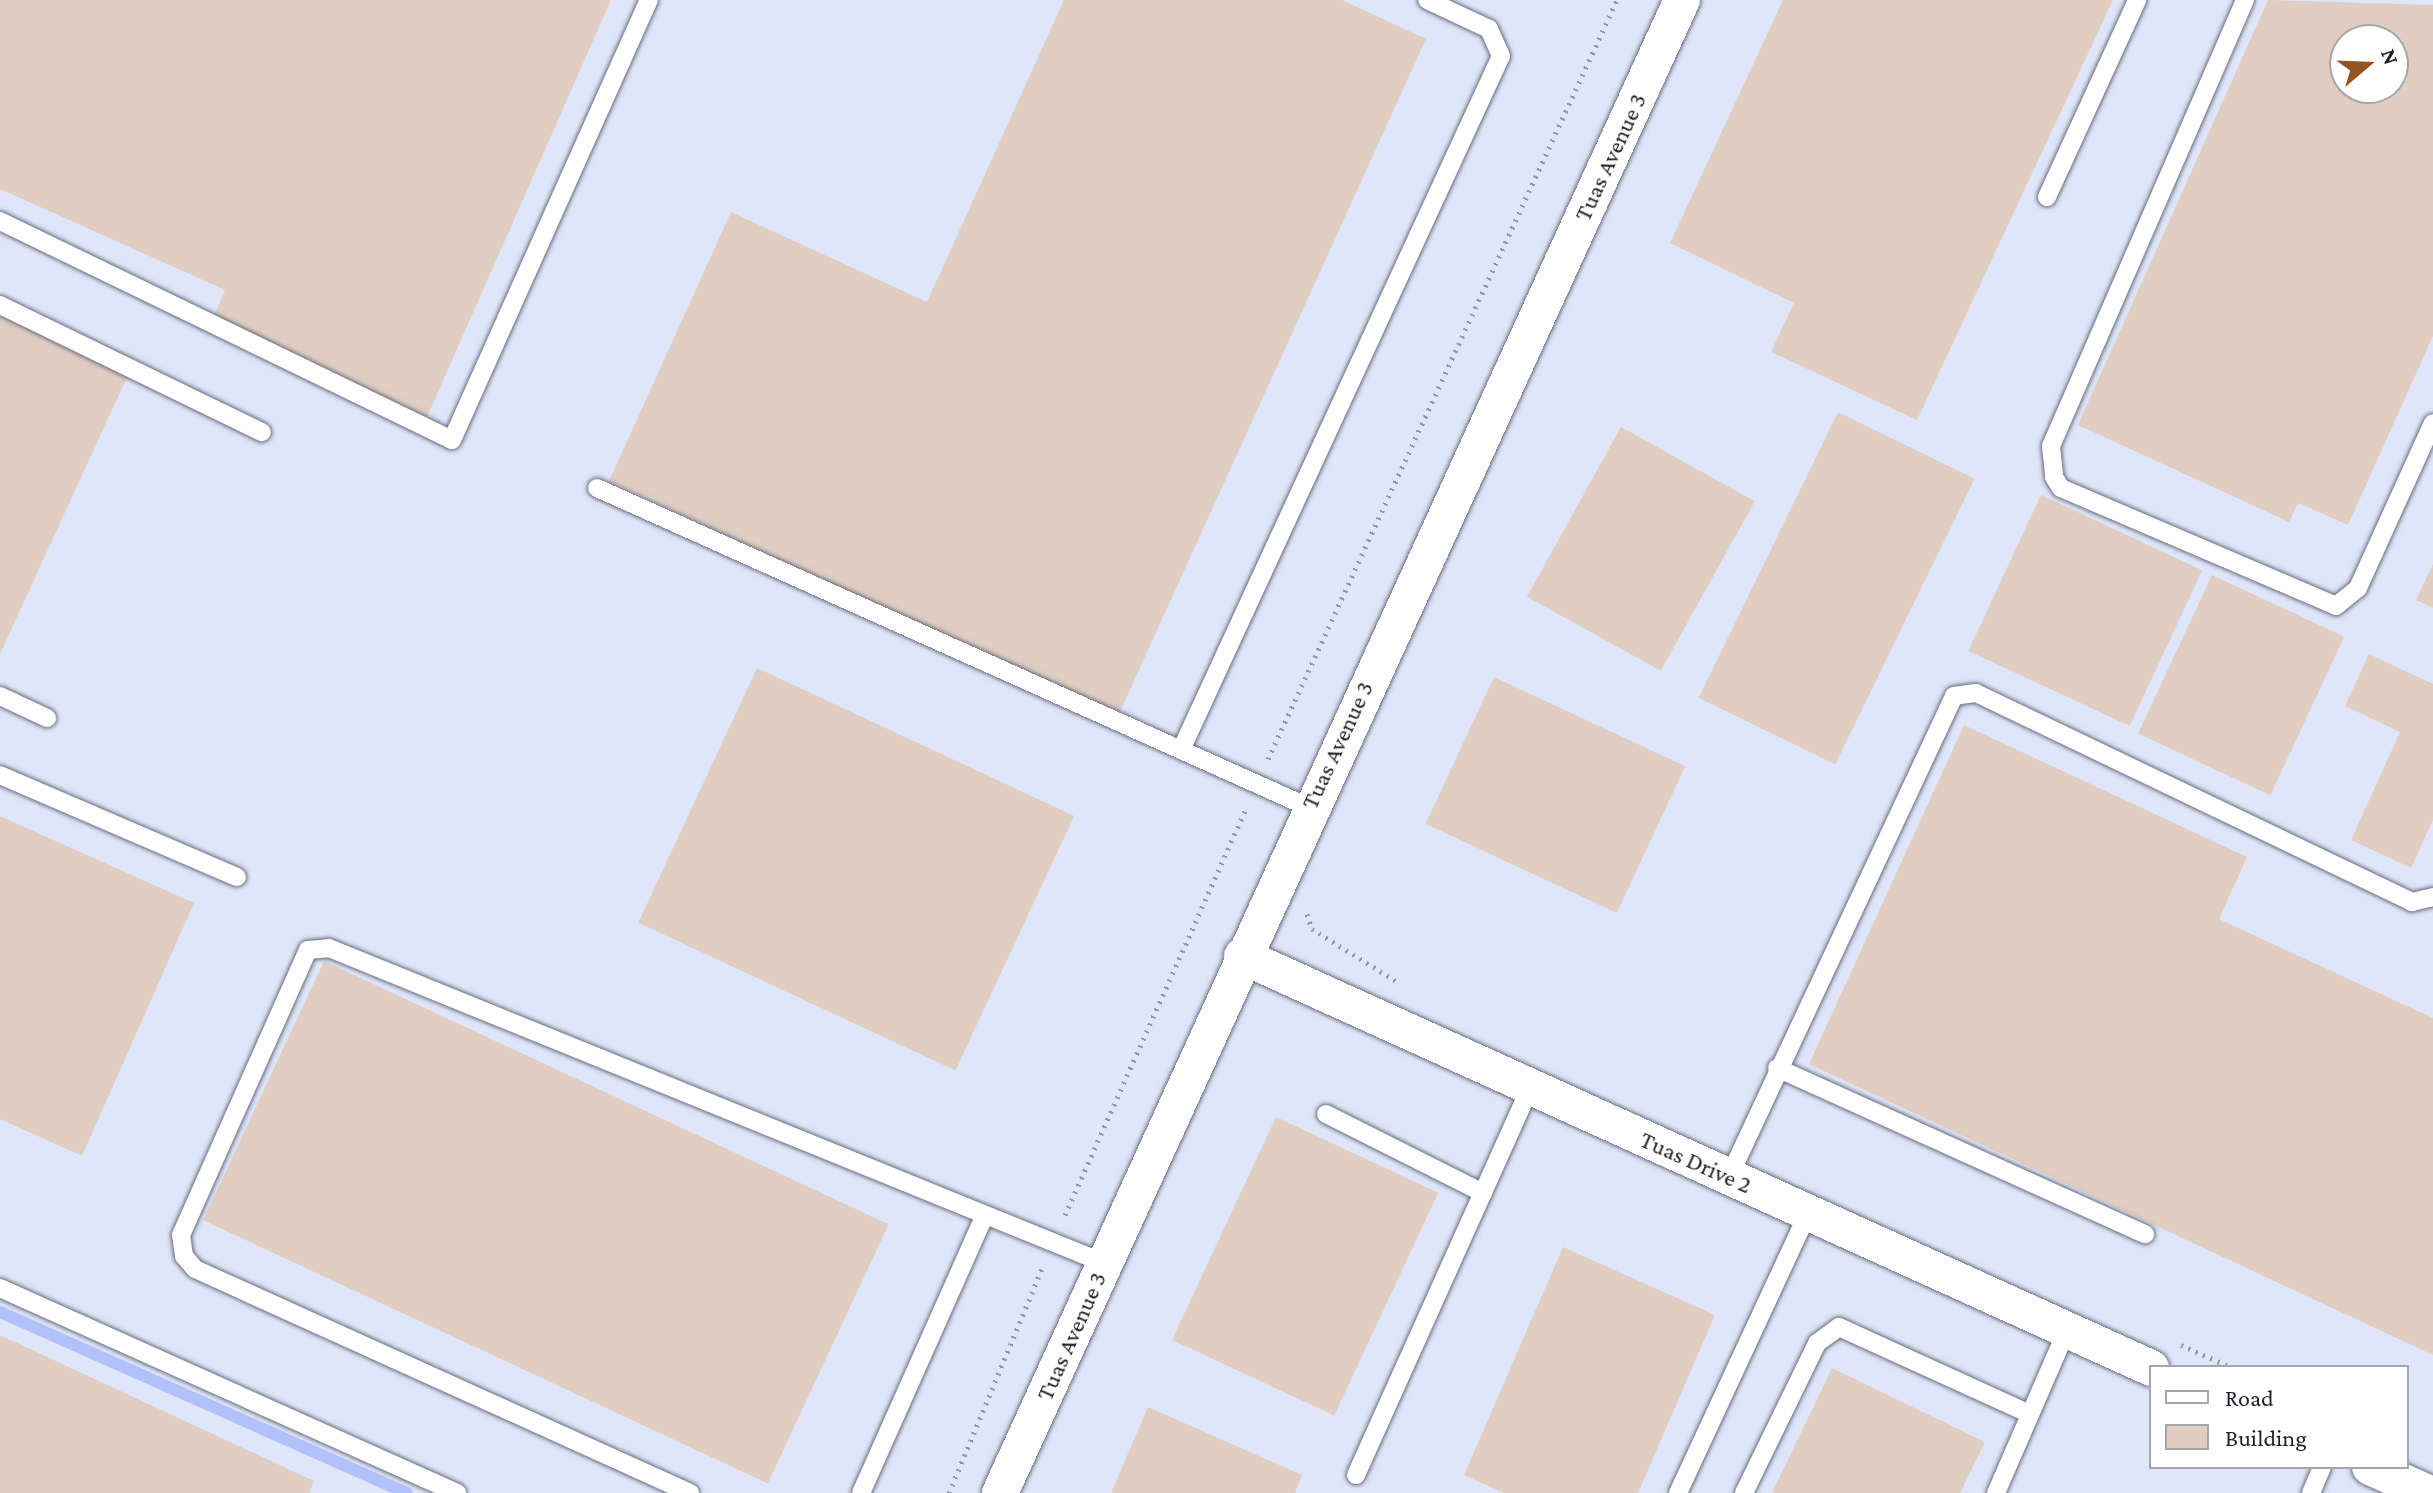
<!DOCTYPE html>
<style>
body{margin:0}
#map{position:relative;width:2433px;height:1493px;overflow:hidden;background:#dfe6f9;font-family:"Crimson Pro",serif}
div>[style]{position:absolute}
.stream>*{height:12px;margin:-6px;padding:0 6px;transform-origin:6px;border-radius:6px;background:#b0c2f9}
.building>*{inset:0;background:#e1cec2;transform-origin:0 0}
.path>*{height:5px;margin-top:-2.5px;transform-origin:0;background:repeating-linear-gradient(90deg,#9197a5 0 2px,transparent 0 8px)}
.roads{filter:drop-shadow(0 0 2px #686d7e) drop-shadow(0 0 2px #686d7e)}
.service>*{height:18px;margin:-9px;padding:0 9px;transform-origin:9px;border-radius:9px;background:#fff}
.minor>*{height:36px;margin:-18px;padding:0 18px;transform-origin:18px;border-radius:18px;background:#fff}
span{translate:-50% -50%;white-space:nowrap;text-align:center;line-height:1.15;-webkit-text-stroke:6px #fff;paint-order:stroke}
.street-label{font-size:24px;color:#1d2027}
.legend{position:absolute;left:2149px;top:1365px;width:260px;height:104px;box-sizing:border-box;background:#fff;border:2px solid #a5a6a9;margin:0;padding:10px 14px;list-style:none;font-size:24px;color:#1d2027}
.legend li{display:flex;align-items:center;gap:16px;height:40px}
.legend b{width:40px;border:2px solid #a5a6a9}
.north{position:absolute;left:2329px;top:24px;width:80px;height:80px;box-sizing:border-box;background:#fff;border:2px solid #a5a6a9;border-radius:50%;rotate:71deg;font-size:22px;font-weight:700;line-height:32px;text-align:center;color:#1d2027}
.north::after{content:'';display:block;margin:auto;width:28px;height:36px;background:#965422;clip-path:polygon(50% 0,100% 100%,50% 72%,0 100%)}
</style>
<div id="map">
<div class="stream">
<i style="left:0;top:1312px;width:445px;rotate:24deg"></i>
</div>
<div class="building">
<i style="clip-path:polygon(0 0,611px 0,427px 417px,212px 320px,225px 290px,0 189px)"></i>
<i style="clip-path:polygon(1064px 0,1342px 0,1426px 39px,1118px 716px,609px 481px,731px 212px,927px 302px)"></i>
<i style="clip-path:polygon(1783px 0,2113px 0,1917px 420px,1771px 352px,1794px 303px,1670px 243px)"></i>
<i style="clip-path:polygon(evenodd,2268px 0,2433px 5px,2433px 336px,2348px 525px,2298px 503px,2289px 522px,2078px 425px,2268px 0,2345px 40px,2393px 40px,2393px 88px,2345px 88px,2345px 40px)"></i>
<i style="clip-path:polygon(0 316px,128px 375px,0 654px)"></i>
<i style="left:1838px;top:412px;width:152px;height:318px;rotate:26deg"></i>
<i style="left:1621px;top:427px;width:153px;height:194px;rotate:29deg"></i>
<i style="left:2041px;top:495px;width:178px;height:172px;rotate:25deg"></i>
<i style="clip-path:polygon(2433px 564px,2433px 608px,2416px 600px)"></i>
<i style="left:2212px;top:575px;width:146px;height:175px;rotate:25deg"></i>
<i style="clip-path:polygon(2369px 654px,2433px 684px,2433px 820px,2411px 868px,2351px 840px,2400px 732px,2345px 706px)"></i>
<i style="left:757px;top:668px;width:350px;height:281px;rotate:25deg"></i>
<i style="left:1494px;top:677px;width:211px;height:162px;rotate:25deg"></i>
<i style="clip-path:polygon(1964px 725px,2247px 857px,2219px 919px,2433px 1018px,2433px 1355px,1809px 1064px)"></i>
<i style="clip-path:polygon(0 816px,194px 903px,82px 1156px,0 1119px)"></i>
<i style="left:324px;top:961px;width:623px;height:286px;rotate:25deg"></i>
<i style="left:1276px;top:1117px;width:179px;height:246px;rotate:25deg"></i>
<i style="clip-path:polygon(1563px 1247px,1715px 1315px,1638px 1493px,1504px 1493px,1464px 1475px)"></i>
<i style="clip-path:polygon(0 1335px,314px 1481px,309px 1493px,0 1493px)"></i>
<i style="clip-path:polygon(1832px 1368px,1985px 1442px,1960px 1493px,1772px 1493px)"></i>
<i style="clip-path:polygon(1148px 1407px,1302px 1475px,1295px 1493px,1111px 1493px)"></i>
</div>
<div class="path">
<i style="left:1268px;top:759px;width:835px;rotate:-65.31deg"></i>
<i style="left:1307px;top:914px;width:16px;rotate:72deg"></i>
<i style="left:1312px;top:929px;width:99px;rotate:31.8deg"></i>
<i style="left:1065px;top:1215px;width:445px;rotate:-66deg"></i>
<i style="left:2181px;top:1345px;width:55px;rotate:23.7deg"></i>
<i style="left:949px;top:1493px;width:243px;rotate:-67.5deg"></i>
</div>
<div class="roads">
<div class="service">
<i style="left:2245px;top:0;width:486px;rotate:113.5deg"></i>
<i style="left:2051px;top:446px;width:31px;rotate:84deg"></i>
<i style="left:2054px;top:477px;width:13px;rotate:58deg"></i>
<i style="left:2061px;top:488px;width:299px;rotate:23.2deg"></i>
<i style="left:2336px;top:606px;width:28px;rotate:-39deg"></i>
<i style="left:2358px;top:588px;width:181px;rotate:-65.6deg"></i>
<i style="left:2047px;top:197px;width:217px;rotate:-65.4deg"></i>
<i style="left:0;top:221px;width:502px;rotate:25.85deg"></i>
<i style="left:452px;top:440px;width:482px;rotate:-65.9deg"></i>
<i style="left:0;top:305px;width:291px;rotate:25.9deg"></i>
<i style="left:597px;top:488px;width:779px;rotate:24.16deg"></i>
<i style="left:0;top:696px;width:52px;rotate:25.1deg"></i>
<i style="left:1181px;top:750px;width:764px;rotate:-65.25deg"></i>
<i style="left:1501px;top:56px;width:30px;rotate:-114deg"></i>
<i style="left:1489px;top:29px;width:68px;rotate:-154.9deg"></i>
<i style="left:0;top:775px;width:258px;rotate:23.3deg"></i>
<i style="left:1777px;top:1068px;width:404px;rotate:24.3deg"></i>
<i style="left:1326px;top:1114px;width:176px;rotate:26.7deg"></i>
<i style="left:1729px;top:1177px;width:531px;rotate:-64.93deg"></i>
<i style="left:1954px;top:696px;width:22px;rotate:-8deg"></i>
<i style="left:1976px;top:693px;width:484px;rotate:25.6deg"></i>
<i style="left:2412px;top:902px;width:22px;rotate:-13deg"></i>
<i style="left:0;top:1288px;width:501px;rotate:24.16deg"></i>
<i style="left:1356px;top:1475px;width:425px;rotate:-65.8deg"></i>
<i style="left:690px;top:1493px;width:543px;rotate:-155.65deg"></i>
<i style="left:195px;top:1269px;width:17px;rotate:-130deg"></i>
<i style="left:184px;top:1256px;width:21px;rotate:-98deg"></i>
<i style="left:181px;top:1235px;width:312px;rotate:-66deg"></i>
<i style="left:308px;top:950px;width:21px;rotate:-5deg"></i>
<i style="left:329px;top:948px;width:837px;rotate:22.12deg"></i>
<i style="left:861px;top:1493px;width:304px;rotate:-66deg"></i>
<i style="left:1678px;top:1493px;width:309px;rotate:-65.1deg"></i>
<i style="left:1744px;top:1493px;width:167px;rotate:-64deg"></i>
<i style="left:1817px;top:1343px;width:27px;rotate:-36deg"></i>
<i style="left:1839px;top:1327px;width:210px;rotate:24.5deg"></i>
<i style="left:1996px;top:1493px;width:178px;rotate:-66.5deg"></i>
<i style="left:2311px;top:1493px;width:28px;rotate:-67deg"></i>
</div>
<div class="minor">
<i style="left:1242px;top:956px;width:998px;rotate:24.38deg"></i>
<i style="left:2370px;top:1467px;width:64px;rotate:24.1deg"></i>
<i style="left:1000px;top:1493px;width:1641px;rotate:-65.45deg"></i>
</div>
</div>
<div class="street-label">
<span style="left:1610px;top:157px;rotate:-65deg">Tuas Avenue 3</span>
<span style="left:1337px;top:745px;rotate:-65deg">Tuas Avenue 3</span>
<span style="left:1696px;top:1162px;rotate:24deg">Tuas Drive 2</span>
<span style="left:1071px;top:1336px;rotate:-66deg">Tuas Avenue 3</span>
</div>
<ul class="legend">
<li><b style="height:10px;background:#fff"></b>Road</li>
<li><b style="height:22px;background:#e1cec2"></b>Building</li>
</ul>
<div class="north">N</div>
</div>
